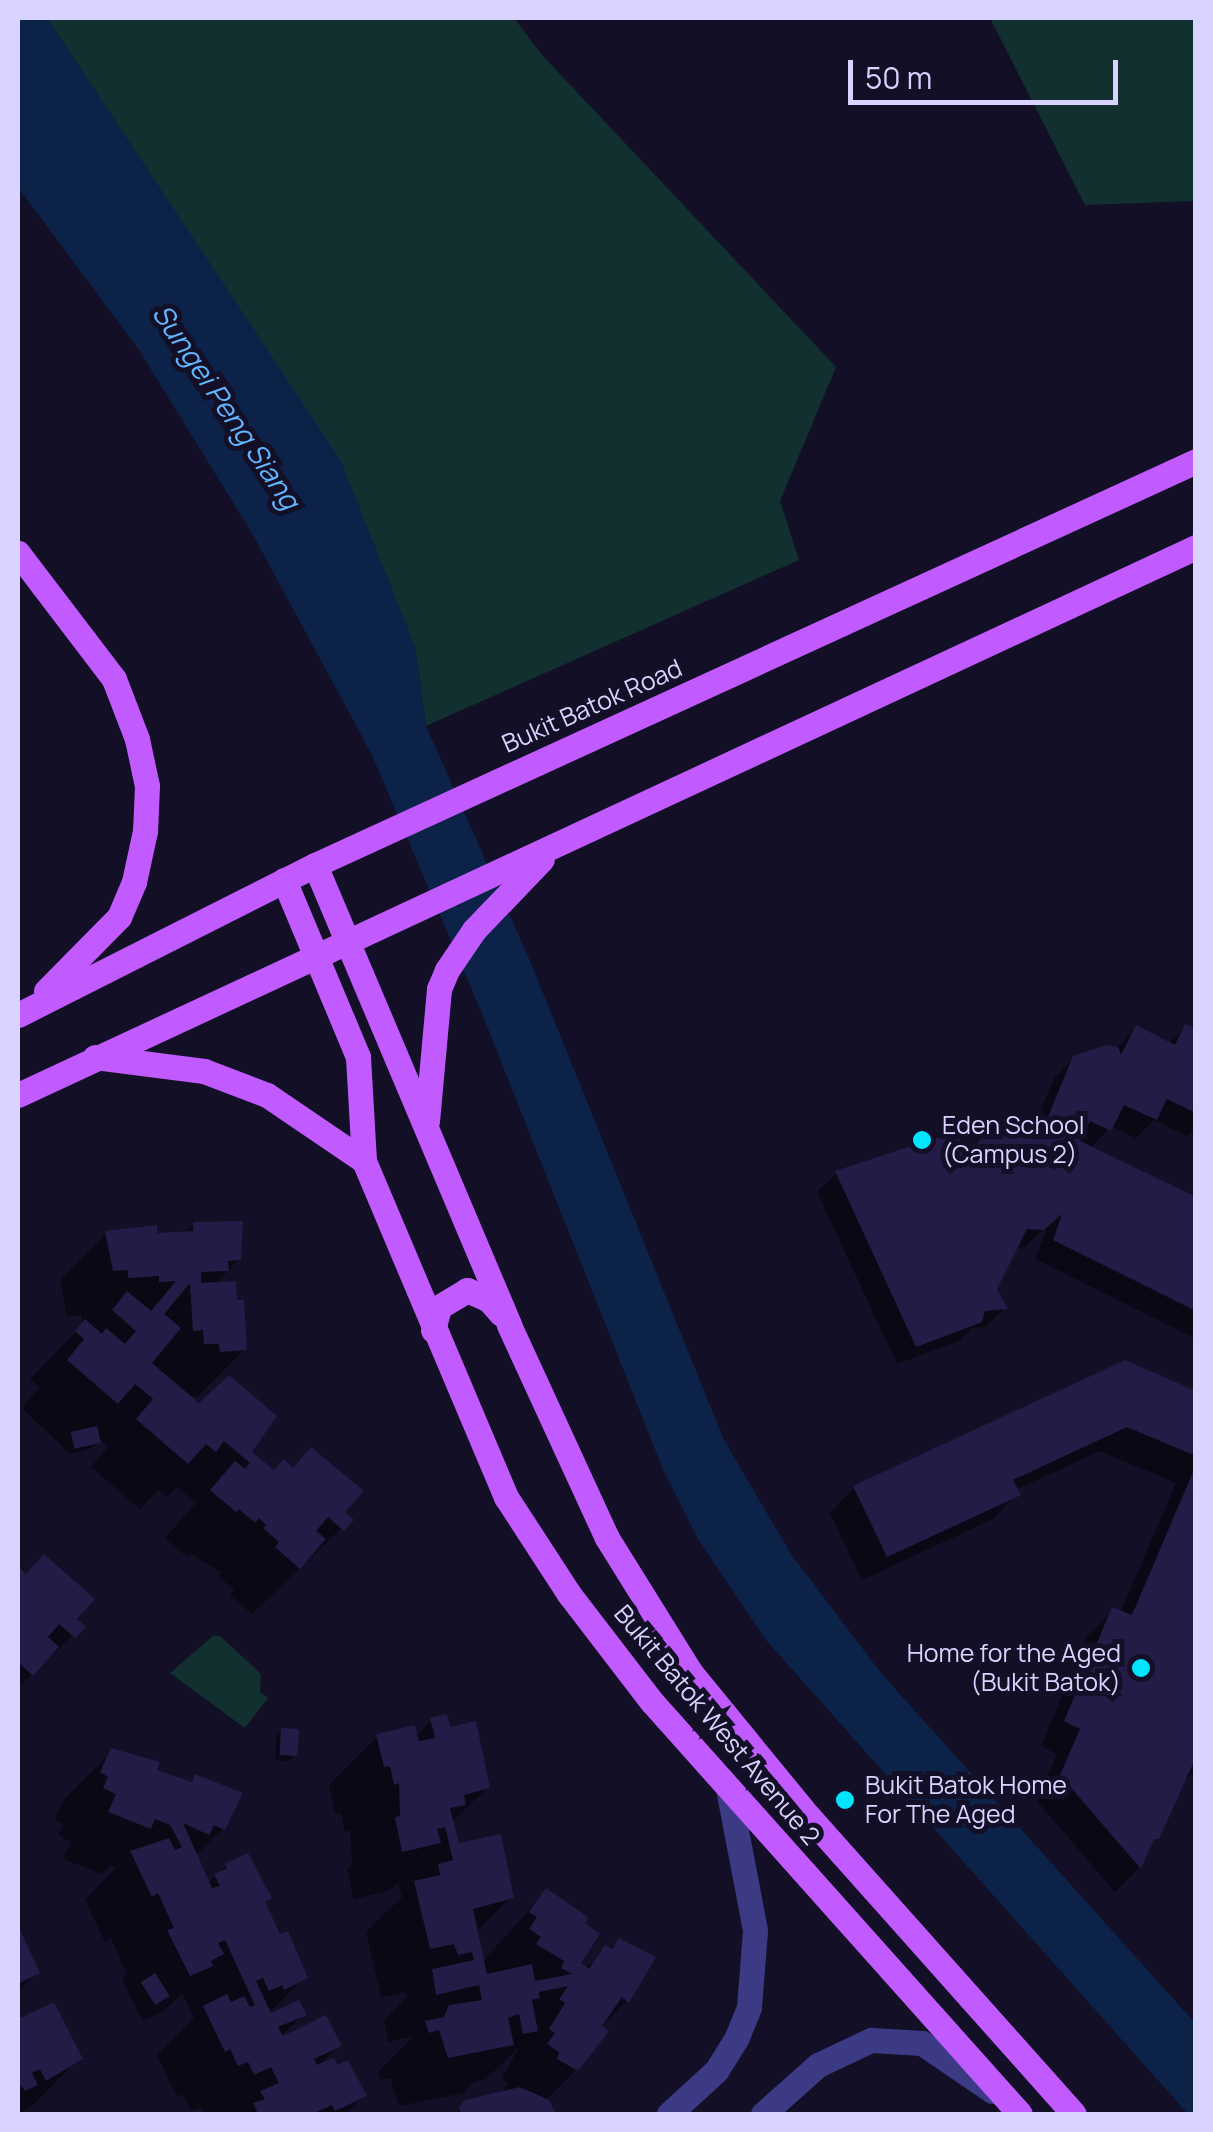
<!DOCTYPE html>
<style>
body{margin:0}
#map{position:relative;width:1213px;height:2132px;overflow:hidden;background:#130f26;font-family:Manrope,sans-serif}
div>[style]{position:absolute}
.green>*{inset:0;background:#12302f}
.water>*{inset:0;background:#0c2248}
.shadow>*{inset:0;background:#0007}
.building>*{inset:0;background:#241b47;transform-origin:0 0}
.minor>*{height:25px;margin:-12.5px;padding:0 12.5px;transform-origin:12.5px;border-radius:12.5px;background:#3d3a85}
.major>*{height:25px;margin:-12.5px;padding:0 12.5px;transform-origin:12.5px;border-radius:12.5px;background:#c25bff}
.dots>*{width:28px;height:28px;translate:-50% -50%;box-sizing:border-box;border:5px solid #130f26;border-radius:50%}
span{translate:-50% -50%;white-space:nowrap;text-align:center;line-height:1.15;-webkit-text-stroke:10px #130f26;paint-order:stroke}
.street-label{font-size:25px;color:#d9d4ff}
.poi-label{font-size:25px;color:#d9d4ff}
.left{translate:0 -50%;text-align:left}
.right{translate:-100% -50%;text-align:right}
.water-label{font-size:28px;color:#62b6ff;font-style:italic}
.frame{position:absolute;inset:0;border:20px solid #d9d4ff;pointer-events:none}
.scale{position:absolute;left:848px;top:60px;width:270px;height:45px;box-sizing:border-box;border:5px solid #d9d4ff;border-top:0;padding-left:12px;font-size:30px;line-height:35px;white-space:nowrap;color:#d9d4ff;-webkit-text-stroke:8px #130f26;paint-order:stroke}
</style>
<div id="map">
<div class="green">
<i style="clip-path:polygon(47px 18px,514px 18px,542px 55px,836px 367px,780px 501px,799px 560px,426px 726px,415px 646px)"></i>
<i style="clip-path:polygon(990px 18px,1195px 18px,1195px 201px,1085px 205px)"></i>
<i style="clip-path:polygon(213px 1636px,220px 1636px,261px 1674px,260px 1692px,268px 1698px,245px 1728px,170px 1673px)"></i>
</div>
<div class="water">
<i style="clip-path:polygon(18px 18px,47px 18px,340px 459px,415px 646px,426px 726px,528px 956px,724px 1440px,791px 1554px,881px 1673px,1195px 2023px,1195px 2114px,1188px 2114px,766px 1640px,698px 1539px,664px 1472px,483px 1016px,372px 755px,253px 535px,139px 350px,18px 187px)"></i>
</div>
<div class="shadow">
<i style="clip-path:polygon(1186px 1027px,1196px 1031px,1196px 1128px,1187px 1136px,1154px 1120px,1136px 1138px,1111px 1126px,1090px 1149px,1196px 1200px,1196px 1339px,1035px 1259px,1047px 1227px,1023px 1248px,1015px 1247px,994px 1289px,1005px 1308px,986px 1327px,972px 1328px,960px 1340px,897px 1364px,817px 1192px,836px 1174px,955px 1134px,963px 1162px,981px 1143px,1036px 1122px,1054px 1078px,1074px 1058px,1116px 1049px,1136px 1028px,1168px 1044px)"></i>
<i style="clip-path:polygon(194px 1224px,239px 1259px,214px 1285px,244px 1350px,198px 1396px,188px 1397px,274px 1473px,350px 1520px,252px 1614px,230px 1595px,234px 1590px,218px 1576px,221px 1573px,191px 1554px,187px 1557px,165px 1538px,196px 1503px,177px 1487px,167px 1497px,159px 1490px,140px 1509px,91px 1467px,108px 1447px,100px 1440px,92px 1448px,70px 1454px,22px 1408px,39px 1387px,30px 1379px,82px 1326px,82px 1315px,67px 1316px,60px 1280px,107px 1233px,185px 1234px)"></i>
<i style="clip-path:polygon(1196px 1394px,1196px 1769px,1181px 1784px,1139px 1868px,1115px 1892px,1037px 1801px,1057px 1754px,1041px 1746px,1088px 1635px,1113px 1610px,1120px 1613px,1176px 1483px,1100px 1451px,1015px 1490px,1017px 1494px,993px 1519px,862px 1580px,830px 1513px,854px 1488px)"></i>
<i style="clip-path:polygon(18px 1570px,82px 1627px,18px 1688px)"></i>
<i style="clip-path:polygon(432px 1720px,449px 1730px,488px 1787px,451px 1823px,457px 1846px,511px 1897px,476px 1932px,482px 1962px,546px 1892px,577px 1963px,585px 1969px,620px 1941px,627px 2001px,600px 2028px,576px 2070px,545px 2101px,551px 2114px,455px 2114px,466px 2102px,499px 2096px,508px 2083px,502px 2078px,520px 2046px,486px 2079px,474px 2082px,463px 2093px,399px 2106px,390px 2078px,380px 2080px,378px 2072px,414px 2036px,388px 2042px,384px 2020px,407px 1997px,405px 1992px,381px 1997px,366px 1932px,402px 1897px,398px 1883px,389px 1891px,354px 1899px,347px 1869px,352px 1864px,350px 1830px,345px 1832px,341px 1813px,335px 1814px,329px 1785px,378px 1736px,415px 1737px)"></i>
<i style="clip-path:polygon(282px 1731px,294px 1756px,288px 1761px,275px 1760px,276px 1736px)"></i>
<i style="clip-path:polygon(112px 1751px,189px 1784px,196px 1777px,223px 1828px,195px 1856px,207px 1884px,226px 1866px,263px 1903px,305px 1977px,262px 2020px,303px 2014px,277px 2040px,339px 2046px,318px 2066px,364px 2095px,345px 2114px,204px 2114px,201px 2107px,191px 2111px,183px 2094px,177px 2097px,157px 2055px,194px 2018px,182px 1993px,163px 2012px,143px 2021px,122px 1979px,127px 1974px,111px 1938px,105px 1942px,85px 1900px,116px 1868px,110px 1866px,102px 1874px,63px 1859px,71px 1842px,58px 1835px,63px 1824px,55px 1820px,65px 1798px)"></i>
<i style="clip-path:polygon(18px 1931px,37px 1972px,18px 1992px)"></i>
<i style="clip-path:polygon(53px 2005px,80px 2058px,33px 2105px,18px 2114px,18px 2022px)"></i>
</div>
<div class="building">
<i style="clip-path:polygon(1185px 1024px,1196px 1028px,1196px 1113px,1167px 1099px,1157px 1120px,1124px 1105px,1111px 1131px,1090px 1121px,1080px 1141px,1196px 1197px,1196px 1311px,1053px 1240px,1062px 1214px,1044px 1230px,1027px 1229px,997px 1289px,1008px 1309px,985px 1311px,982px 1322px,916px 1347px,835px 1171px,957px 1131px,966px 1163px,979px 1141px,1000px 1126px,1048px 1117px,1073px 1056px,1106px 1045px,1118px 1047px,1121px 1055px,1136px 1025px,1175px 1045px)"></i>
<i style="clip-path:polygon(243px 1221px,241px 1260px,228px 1261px,229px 1271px,201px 1272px,201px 1283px,236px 1281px,237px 1300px,244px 1300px,247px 1350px,220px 1352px,219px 1344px,204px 1344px,203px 1330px,193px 1331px,190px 1283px,164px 1314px,181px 1328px,152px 1363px,199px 1403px,229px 1375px,277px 1416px,252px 1452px,274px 1470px,284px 1459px,293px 1468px,311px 1447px,364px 1491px,345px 1512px,354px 1520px,344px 1531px,328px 1517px,316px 1531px,326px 1539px,300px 1569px,275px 1547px,279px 1542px,263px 1528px,266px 1525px,259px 1518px,255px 1523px,239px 1509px,236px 1512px,210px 1490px,235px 1461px,245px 1469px,250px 1463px,224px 1441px,216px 1452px,206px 1444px,188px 1464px,136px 1419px,153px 1399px,135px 1384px,118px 1404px,67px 1360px,84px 1339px,75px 1331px,85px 1319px,102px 1334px,106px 1328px,125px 1344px,136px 1331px,112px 1310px,127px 1291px,151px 1311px,176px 1281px,159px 1282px,159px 1276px,128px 1278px,128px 1270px,113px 1271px,105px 1231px,157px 1225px,157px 1233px,193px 1231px,193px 1222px)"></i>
<i style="clip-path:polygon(1125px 1360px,1196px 1391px,1196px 1456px,1127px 1427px,1013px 1480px,1021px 1495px,887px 1557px,853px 1486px)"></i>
<i style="left:97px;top:1426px;width:17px;height:27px;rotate:77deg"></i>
<i style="clip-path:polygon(1196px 1465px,1196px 1757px,1159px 1839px,1154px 1839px,1141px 1869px,1060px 1775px,1080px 1729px,1064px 1721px,1112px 1607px,1132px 1615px)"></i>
<i style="clip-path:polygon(44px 1554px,95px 1599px,77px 1619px,86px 1627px,75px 1638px,59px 1624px,48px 1637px,59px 1647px,33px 1676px,18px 1662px,18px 1566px,26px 1574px)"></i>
<i style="clip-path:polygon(447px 1714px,451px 1727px,476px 1721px,490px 1788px,464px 1795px,466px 1805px,450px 1808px,459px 1843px,501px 1834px,514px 1898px,473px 1909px,487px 1974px,532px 1964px,535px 1981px,572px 1974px,561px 1968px,564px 1961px,536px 1944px,541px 1937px,529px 1929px,537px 1917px,529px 1912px,546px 1888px,588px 1917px,585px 1923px,600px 1934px,581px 1963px,589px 1969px,605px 1945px,612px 1949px,619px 1938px,656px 1957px,629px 2003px,622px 1997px,602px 2026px,609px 2031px,578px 2071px,557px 2059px,559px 2052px,547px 2044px,555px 2033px,549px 2029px,565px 2003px,559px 1999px,568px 1986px,539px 1992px,540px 1998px,532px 2000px,538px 2031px,523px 2034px,519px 2014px,508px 2018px,514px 2045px,448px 2058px,439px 2030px,429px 2033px,425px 2021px,444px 2017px,449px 2005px,482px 2000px,479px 1985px,436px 1995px,432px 1969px,474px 1960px,472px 1952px,458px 1955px,454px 1944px,430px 1949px,414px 1881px,440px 1875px,438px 1864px,453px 1860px,445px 1827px,437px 1829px,441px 1843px,402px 1852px,395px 1817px,400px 1816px,399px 1783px,394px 1785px,390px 1766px,384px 1767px,376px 1734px,415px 1725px,419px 1741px,435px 1738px,430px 1718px)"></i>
<i style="left:281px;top:1728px;width:18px;height:27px;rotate:3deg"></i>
<i style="clip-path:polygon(111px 1748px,160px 1762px,157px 1770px,192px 1782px,195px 1774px,243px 1793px,225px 1830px,214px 1825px,209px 1835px,183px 1823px,212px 1888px,220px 1886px,214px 1874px,227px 1868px,224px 1864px,248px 1853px,272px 1898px,265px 1902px,280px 1934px,288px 1931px,308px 1978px,284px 1990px,282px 1985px,269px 1991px,263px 1978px,256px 1981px,271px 2013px,299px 2000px,307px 2015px,278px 2027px,283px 2036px,326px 2015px,342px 2046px,314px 2059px,317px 2065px,333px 2058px,338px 2065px,348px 2060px,367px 2096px,335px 2111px,332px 2105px,312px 2114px,258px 2114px,253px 2103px,265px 2099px,260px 2091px,279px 2083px,271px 2067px,254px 2075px,248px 2062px,238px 2066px,230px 2049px,225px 2052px,203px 2006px,227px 1994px,231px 2002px,244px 1996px,250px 2007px,255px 2005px,225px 1940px,218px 1943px,224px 1954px,211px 1961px,213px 1966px,190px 1976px,167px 1930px,174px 1928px,158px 1893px,152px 1897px,130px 1851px,169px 1838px,175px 1850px,182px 1847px,170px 1825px,155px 1819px,151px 1829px,108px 1812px,116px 1794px,103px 1788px,108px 1777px,100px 1772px)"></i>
<i style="clip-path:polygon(18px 1925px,40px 1973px,18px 1984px)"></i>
<i style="left:155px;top:1973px;width:27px;height:17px;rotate:57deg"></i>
<i style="clip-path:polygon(54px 2002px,83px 2059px,46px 2081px,40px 2069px,32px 2073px,38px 2085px,25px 2091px,18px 2082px,18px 2019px)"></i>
<i style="clip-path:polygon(520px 2087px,549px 2100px,556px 2114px,461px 2114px,459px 2107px,465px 2100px)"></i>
</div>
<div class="minor">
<i style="left:669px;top:2114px;width:64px;rotate:-42.5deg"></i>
<i style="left:716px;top:2071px;width:40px;rotate:-58deg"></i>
<i style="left:737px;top:2037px;width:32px;rotate:-68deg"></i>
<i style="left:749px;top:2007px;width:77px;rotate:-85.5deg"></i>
<i style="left:755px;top:1930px;width:145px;rotate:-100.8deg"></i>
<i style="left:763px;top:2114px;width:74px;rotate:-41.7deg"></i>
<i style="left:818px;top:2065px;width:59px;rotate:-25.3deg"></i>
<i style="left:871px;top:2040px;width:51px;rotate:3.4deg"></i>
<i style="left:922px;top:2043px;width:85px;rotate:34.4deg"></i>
</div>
<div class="major">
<i style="left:18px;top:553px;width:158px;rotate:52.7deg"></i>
<i style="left:114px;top:679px;width:64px;rotate:69deg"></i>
<i style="left:137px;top:739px;width:48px;rotate:78deg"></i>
<i style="left:147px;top:786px;width:45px;rotate:92.5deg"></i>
<i style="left:145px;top:831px;width:52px;rotate:102.2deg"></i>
<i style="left:134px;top:882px;width:38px;rotate:113deg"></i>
<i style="left:119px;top:917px;width:104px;rotate:134.6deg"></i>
<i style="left:315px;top:865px;width:499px;rotate:67.1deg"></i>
<i style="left:509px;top:1325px;width:234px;rotate:65.3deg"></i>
<i style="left:607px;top:1538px;width:159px;rotate:58.1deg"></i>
<i style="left:691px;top:1673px;width:177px;rotate:50.7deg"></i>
<i style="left:803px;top:1810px;width:407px;rotate:48.3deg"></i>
<i style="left:284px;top:880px;width:192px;rotate:67.3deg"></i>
<i style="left:358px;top:1057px;width:104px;rotate:86.7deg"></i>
<i style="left:364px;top:1161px;width:365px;rotate:67.1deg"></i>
<i style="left:506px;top:1497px;width:116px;rotate:57deg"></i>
<i style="left:569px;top:1594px;width:136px;rotate:52.5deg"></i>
<i style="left:652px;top:1702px;width:552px;rotate:48.23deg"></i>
<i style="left:18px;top:1015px;width:333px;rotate:-26.8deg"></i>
<i style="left:315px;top:865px;width:969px;rotate:-24.63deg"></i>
<i style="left:95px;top:1057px;width:110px;rotate:7.3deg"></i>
<i style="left:204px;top:1071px;width:67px;rotate:20.9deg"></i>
<i style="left:267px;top:1095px;width:117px;rotate:34.2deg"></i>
<i style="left:18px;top:1095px;width:1299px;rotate:-24.95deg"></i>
<i style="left:427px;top:1121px;width:133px;rotate:-84.8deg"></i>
<i style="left:439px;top:989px;width:21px;rotate:-67deg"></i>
<i style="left:447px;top:970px;width:48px;rotate:-56deg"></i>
<i style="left:474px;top:930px;width:98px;rotate:-46.2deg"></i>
<i style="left:433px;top:1330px;width:24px;rotate:-75deg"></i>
<i style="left:439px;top:1307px;width:33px;rotate:-31deg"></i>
<i style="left:467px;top:1290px;width:24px;rotate:24deg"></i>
<i style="left:489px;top:1300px;width:18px;rotate:49deg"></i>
</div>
<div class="dots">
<i style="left:922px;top:1140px;background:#00e5ff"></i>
<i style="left:1141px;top:1668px;background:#00e5ff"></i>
<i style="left:845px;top:1800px;background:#00e5ff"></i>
</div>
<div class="street-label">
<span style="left:592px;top:706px;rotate:-24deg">Bukit Batok Road</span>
<span style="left:717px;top:1725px;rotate:50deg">Bukit Batok West Avenue 2</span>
</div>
<div class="poi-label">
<span class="left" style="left:942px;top:1140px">Eden School<br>(Campus 2)</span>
<span class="right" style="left:1121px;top:1668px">Home for the Aged<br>(Bukit Batok)</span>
<span class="left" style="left:865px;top:1800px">Bukit Batok Home<br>For The Aged</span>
</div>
<div class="water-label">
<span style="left:227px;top:406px;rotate:56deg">Sungei Peng Siang</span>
</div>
<div class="frame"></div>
<div class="scale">50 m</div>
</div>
